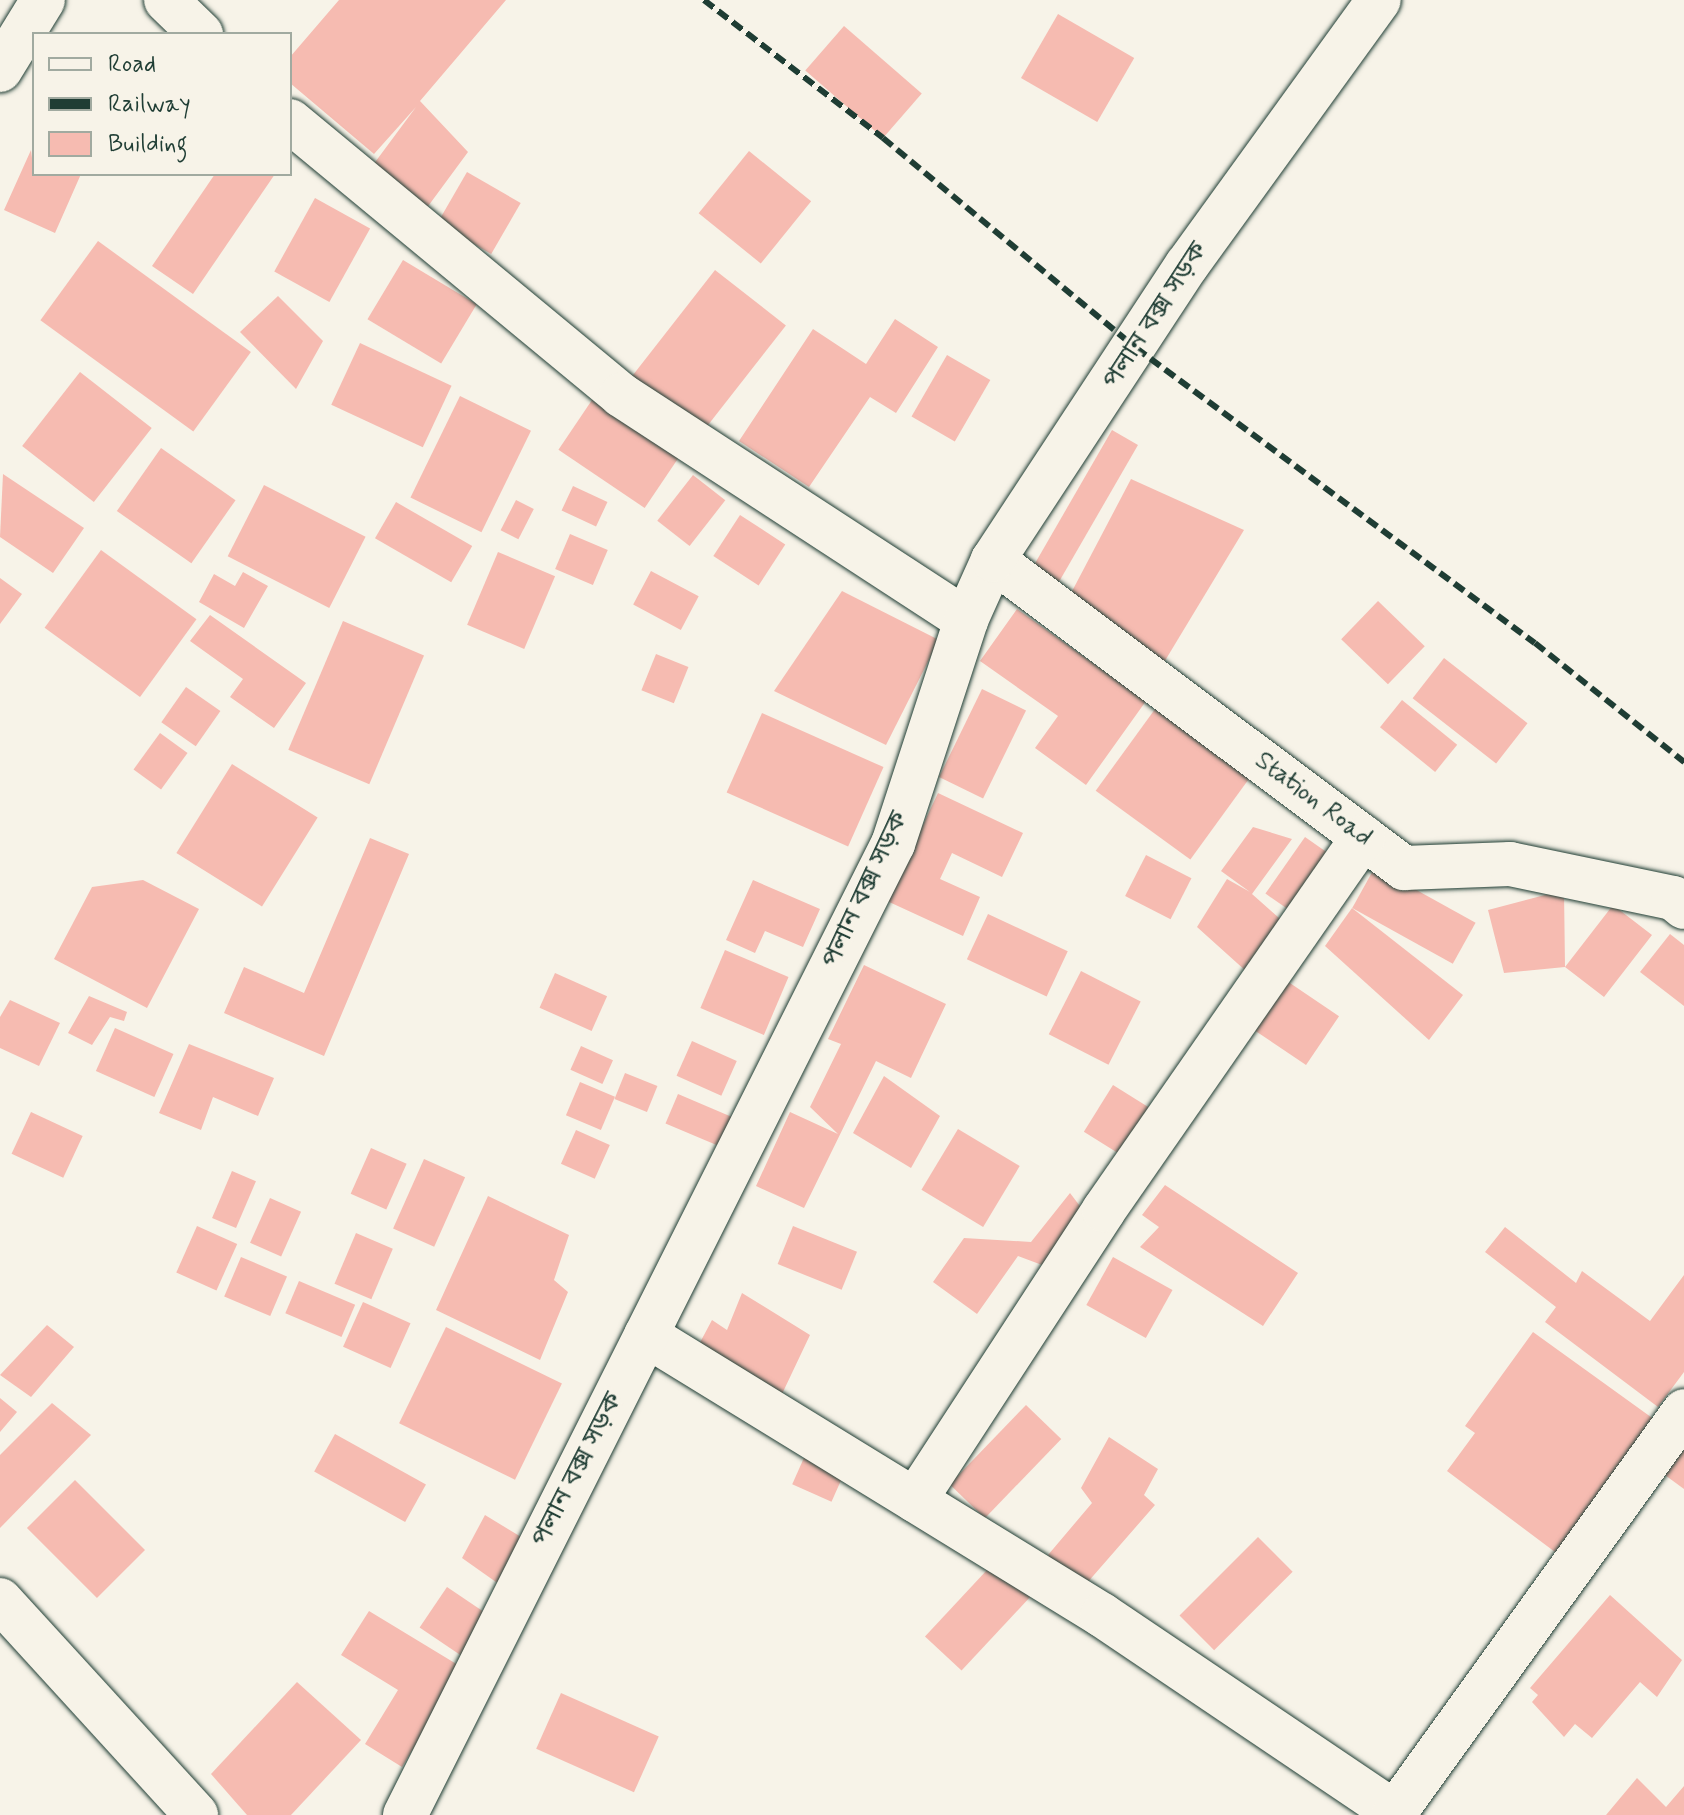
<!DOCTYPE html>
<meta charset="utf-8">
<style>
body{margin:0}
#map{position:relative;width:1684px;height:1815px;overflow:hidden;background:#f7f3e8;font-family:Mynerve,"Noto Sans Bengali",sans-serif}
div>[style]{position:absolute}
.building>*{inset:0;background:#f6bbb1;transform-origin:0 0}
.roads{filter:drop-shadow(0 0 2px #1f3d34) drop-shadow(0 0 2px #1f3d34)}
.minor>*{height:44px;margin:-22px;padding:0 22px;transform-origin:22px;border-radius:22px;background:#f7f3e8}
.secondary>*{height:44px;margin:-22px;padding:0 22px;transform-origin:22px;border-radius:22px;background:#f7f3e8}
.rail>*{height:6px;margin-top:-3px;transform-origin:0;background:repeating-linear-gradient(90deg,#1f3d34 0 12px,transparent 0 18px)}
span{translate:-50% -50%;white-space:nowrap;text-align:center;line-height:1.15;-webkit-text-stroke:7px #f7f3e8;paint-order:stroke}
.street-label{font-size:26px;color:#1f3d34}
.legend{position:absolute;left:32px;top:32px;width:260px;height:144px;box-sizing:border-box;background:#f7f3e8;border:2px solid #a1aaa0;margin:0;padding:10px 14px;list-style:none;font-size:24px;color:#1f3d34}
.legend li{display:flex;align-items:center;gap:16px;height:40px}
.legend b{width:40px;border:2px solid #a1aaa0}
</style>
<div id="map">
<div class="building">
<i style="clip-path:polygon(339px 0,506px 0,420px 101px,468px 152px,426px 209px,370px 169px,416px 107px,374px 154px,290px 83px,290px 57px)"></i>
<i style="left:1058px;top:14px;width:88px;height:74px;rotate:30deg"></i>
<i style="left:844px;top:26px;width:103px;height:59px;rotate:41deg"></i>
<i style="clip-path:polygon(31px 150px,34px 174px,81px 174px,55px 233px,4px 210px)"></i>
<i style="left:749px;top:151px;width:80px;height:80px;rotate:39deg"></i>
<i style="left:467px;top:172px;width:62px;height:59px;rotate:30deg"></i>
<i style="clip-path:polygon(215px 174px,275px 174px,193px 294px,152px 266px)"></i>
<i style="left:315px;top:198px;width:63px;height:84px;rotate:29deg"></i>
<i style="left:98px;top:241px;width:189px;height:98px;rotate:36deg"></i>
<i style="left:403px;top:260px;width:86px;height:69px;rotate:31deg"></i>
<i style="left:715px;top:270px;width:90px;height:137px;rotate:38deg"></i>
<i style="clip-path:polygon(278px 296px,323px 341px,296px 389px,240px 332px)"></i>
<i style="clip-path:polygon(895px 319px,938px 347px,896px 413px,870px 397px,809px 487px,739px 441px,813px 329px,866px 364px)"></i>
<i style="left:360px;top:343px;width:101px;height:68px;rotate:25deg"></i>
<i style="left:947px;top:355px;width:50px;height:71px;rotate:30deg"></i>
<i style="left:80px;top:372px;width:91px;height:94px;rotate:38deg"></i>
<i style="left:460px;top:396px;width:79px;height:113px;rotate:26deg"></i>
<i style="left:592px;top:400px;width:104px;height:60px;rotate:34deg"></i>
<i style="left:1112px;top:430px;width:30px;height:166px;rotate:30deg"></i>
<i style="left:161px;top:448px;width:91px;height:77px;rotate:35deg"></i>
<i style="clip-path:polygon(3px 474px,84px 528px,53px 573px,0 537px)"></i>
<i style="left:693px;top:475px;width:41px;height:58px;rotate:38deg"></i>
<i style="clip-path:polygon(1131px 479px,1244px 530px,1160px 669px,1069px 597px)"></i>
<i style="left:264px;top:485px;width:114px;height:80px;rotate:27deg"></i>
<i style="left:573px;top:486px;width:38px;height:27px;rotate:25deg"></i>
<i style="left:516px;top:500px;width:20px;height:34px;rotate:27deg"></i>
<i style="left:396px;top:502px;width:88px;height:42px;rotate:30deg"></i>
<i style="left:740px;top:515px;width:54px;height:49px;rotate:33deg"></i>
<i style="left:570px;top:534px;width:41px;height:38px;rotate:23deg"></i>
<i style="left:101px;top:550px;width:118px;height:96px;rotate:36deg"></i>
<i style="left:498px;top:552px;width:62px;height:79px;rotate:23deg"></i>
<i style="left:651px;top:571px;width:54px;height:38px;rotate:28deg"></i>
<i style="clip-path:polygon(243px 572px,268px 586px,244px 628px,199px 602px,214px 574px,235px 586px)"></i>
<i style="clip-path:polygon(0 578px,22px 594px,0 624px)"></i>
<i style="clip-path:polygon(842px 591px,939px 640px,886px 745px,774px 691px)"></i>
<i style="left:1378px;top:601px;width:65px;height:53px;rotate:44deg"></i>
<i style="clip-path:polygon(1017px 609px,1146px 701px,1086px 785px,1035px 748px,1058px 716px,980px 661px)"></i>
<i style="clip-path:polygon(210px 615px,306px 683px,274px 728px,230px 697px,243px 679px,190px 641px)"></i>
<i style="left:343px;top:621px;width:88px;height:140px;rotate:23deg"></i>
<i style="left:656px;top:654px;width:35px;height:39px;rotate:22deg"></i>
<i style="left:1444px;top:658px;width:106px;height:51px;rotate:38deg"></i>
<i style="left:186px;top:687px;width:42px;height:43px;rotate:35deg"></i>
<i style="left:982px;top:689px;width:49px;height:98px;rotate:26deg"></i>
<i style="left:1402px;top:700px;width:71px;height:35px;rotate:39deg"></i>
<i style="left:1158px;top:705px;width:117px;height:106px;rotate:36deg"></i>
<i style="left:762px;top:713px;width:133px;height:87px;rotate:24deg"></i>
<i style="left:160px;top:733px;width:34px;height:45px;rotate:36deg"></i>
<i style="left:232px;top:764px;width:101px;height:105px;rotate:32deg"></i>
<i style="clip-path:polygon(938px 793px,1023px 833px,1002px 877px,952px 853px,940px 879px,980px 897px,963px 936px,887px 901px)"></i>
<i style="clip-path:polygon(1253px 827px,1292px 839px,1252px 894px,1295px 932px,1257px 981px,1197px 927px,1227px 879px,1250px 892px,1221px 871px)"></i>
<i style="left:1305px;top:837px;width:35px;height:69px;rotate:35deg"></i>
<i style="clip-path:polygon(370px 838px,409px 854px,324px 1056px,224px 1013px,244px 967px,304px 993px)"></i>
<i style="left:1146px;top:855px;width:51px;height:46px;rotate:27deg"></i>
<i style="left:1375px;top:867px;width:115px;height:47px;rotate:29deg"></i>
<i style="clip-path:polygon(143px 880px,199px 909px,147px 1008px,54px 959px,92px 887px)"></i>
<i style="clip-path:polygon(753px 880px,820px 909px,803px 947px,765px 931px,755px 953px,726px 940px)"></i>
<i style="clip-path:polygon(1564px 890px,1565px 967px,1613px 905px,1652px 935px,1604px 997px,1565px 967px,1504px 973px,1488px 910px)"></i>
<i style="clip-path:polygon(1352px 908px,1463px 995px,1429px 1040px,1325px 946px)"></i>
<i style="left:988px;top:914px;width:88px;height:50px;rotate:25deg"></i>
<i style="clip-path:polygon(1670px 934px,1684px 945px,1684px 1006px,1640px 972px)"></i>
<i style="left:725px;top:950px;width:69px;height:63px;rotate:23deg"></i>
<i style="clip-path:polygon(864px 965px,946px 1004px,911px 1078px,876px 1061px,804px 1208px,756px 1186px,790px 1112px,838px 1134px,810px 1107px,841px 1044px,828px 1039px)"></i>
<i style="left:1081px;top:971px;width:67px;height:71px;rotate:27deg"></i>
<i style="left:555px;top:973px;width:57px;height:38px;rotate:24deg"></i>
<i style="left:1281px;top:977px;width:70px;height:59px;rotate:34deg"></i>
<i style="clip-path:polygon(89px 996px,127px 1012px,124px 1021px,110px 1017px,92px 1045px,68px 1033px)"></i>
<i style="clip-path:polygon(10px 1000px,60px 1023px,39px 1066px,0 1048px,0 1017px)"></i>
<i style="left:115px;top:1028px;width:64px;height:47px;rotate:24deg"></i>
<i style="left:692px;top:1041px;width:49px;height:38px;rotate:24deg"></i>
<i style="clip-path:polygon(189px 1044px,274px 1078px,258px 1116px,213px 1097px,201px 1130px,159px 1113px)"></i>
<i style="left:581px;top:1046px;width:35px;height:26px;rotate:24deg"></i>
<i style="left:625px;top:1073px;width:35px;height:28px;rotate:22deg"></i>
<i style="clip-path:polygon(884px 1076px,940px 1116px,911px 1168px,853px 1133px)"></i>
<i style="left:580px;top:1082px;width:38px;height:36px;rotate:23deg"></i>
<i style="left:1113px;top:1085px;width:67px;height:55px;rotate:32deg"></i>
<i style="left:678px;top:1094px;width:58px;height:32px;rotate:23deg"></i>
<i style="left:31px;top:1112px;width:57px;height:46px;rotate:25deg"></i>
<i style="left:958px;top:1129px;width:72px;height:71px;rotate:31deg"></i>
<i style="left:576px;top:1130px;width:37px;height:37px;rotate:24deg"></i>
<i style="left:371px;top:1148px;width:39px;height:50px;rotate:24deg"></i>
<i style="left:424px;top:1159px;width:45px;height:76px;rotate:24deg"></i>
<i style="left:232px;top:1171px;width:26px;height:51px;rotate:23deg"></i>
<i style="clip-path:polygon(1165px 1185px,1298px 1273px,1263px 1326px,1140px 1247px,1159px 1227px,1142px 1215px)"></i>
<i style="clip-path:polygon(1070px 1193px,1086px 1214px,1050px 1268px,1018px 1256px,977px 1314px,933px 1282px,964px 1238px,1031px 1242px)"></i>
<i style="clip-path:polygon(488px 1196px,569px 1235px,554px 1280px,568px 1292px,540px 1360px,436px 1310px)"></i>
<i style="left:270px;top:1198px;width:34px;height:49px;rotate:24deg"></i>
<i style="left:197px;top:1226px;width:44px;height:51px;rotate:24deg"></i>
<i style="left:793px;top:1226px;width:69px;height:41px;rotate:22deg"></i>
<i style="clip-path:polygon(1505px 1227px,1576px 1283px,1582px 1271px,1650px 1321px,1684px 1275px,1684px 1372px,1658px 1407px,1545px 1322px,1556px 1307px,1485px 1252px)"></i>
<i style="left:356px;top:1233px;width:40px;height:55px;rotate:23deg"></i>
<i style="left:241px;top:1257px;width:50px;height:43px;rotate:23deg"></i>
<i style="left:1113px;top:1257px;width:68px;height:55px;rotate:29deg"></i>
<i style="left:299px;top:1281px;width:61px;height:35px;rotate:23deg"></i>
<i style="clip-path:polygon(742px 1293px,810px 1335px,782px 1394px,696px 1350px,712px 1320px,727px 1330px)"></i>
<i style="left:363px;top:1302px;width:52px;height:49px;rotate:24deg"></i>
<i style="clip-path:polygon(47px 1325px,74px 1347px,31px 1397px,0 1375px)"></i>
<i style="left:446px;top:1327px;width:129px;height:107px;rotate:26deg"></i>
<i style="clip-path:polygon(1533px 1332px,1662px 1425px,1567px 1561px,1447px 1471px,1475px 1433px,1465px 1426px)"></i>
<i style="clip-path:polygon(0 1398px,17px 1412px,0 1432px)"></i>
<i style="clip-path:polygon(52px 1403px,91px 1435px,0 1528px,0 1455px)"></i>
<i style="left:1026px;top:1405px;width:49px;height:110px;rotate:44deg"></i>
<i style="left:815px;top:1433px;width:43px;height:56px;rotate:24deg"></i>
<i style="left:335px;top:1434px;width:104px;height:43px;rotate:29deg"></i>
<i style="clip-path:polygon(1109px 1437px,1158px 1469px,1144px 1495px,1155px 1505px,1080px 1591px,1048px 1555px,1092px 1503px,1081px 1488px)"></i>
<i style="clip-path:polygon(1684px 1438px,1684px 1489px,1658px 1470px)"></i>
<i style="left:75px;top:1480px;width:99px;height:68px;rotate:45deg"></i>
<i style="clip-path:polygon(485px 1515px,526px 1540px,503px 1587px,462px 1558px)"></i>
<i style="left:1258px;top:1537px;width:49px;height:111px;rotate:45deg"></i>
<i style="left:1000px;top:1556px;width:50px;height:110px;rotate:43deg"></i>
<i style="left:447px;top:1587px;width:50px;height:49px;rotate:34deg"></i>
<i style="clip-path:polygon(1610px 1595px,1682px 1660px,1657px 1697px,1640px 1682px,1592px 1738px,1575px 1724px,1564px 1737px,1532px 1702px,1538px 1695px,1530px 1688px)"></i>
<i style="clip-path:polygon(369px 1611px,463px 1668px,402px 1767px,365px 1744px,398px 1690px,341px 1655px)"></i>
<i style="clip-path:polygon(297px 1682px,361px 1740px,291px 1815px,247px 1815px,211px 1774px)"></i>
<i style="left:561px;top:1693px;width:107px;height:61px;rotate:24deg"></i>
<i style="clip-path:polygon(1637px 1778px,1666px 1807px,1684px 1786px,1684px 1815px,1606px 1815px)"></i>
</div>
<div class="roads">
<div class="minor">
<i style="left:166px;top:0;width:49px;rotate:44.2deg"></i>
<i style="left:0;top:70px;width:82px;rotate:-58.4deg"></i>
<i style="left:290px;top:121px;width:430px;rotate:39.6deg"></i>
<i style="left:621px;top:395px;width:412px;rotate:33.1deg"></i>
<i style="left:993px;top:560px;width:514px;rotate:36.85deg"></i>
<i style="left:1404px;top:868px;width:106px;rotate:-2.2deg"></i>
<i style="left:1510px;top:864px;width:167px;rotate:11.8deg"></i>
<i style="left:1673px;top:898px;width:14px;rotate:39deg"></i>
<i style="left:646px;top:1335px;width:535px;rotate:31.55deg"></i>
<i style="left:1102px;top:1615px;width:358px;rotate:34deg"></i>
<i style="left:915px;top:1500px;width:346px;rotate:-56.9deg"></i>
<i style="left:1104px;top:1210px;width:454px;rotate:-55.2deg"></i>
<i style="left:0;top:1600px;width:291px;rotate:47.6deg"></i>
<i style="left:1393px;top:1815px;width:498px;rotate:-54.2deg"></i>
</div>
<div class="secondary">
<i style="left:405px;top:1815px;width:1087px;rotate:-63.32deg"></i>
<i style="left:893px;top:844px;width:236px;rotate:-71.9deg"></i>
<i style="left:966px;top:620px;width:66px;rotate:-65.8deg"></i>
<i style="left:993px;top:560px;width:353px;rotate:-56.7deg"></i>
<i style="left:1187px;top:265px;width:327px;rotate:-54.1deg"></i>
</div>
</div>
<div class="rail">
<i style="left:704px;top:0;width:226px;rotate:37.6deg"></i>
<i style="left:883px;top:138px;width:329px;rotate:39.7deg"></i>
<i style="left:1136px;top:348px;width:496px;rotate:36.5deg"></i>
<i style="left:1535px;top:643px;width:191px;rotate:38.6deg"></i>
</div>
<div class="street-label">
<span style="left:1156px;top:316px;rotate:-57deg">পলান বক্স সড়ক</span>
<span style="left:1313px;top:800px;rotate:37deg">Station Road</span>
<span style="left:866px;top:890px;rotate:-65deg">পলান বক্স সড়ক</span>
<span style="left:578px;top:1470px;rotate:-63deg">পলান বক্স সড়ক</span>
</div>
<ul class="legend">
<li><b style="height:10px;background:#f7f3e8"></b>Road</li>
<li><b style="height:10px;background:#1f3d34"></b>Railway</li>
<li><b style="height:22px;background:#f6bbb1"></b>Building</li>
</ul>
</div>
